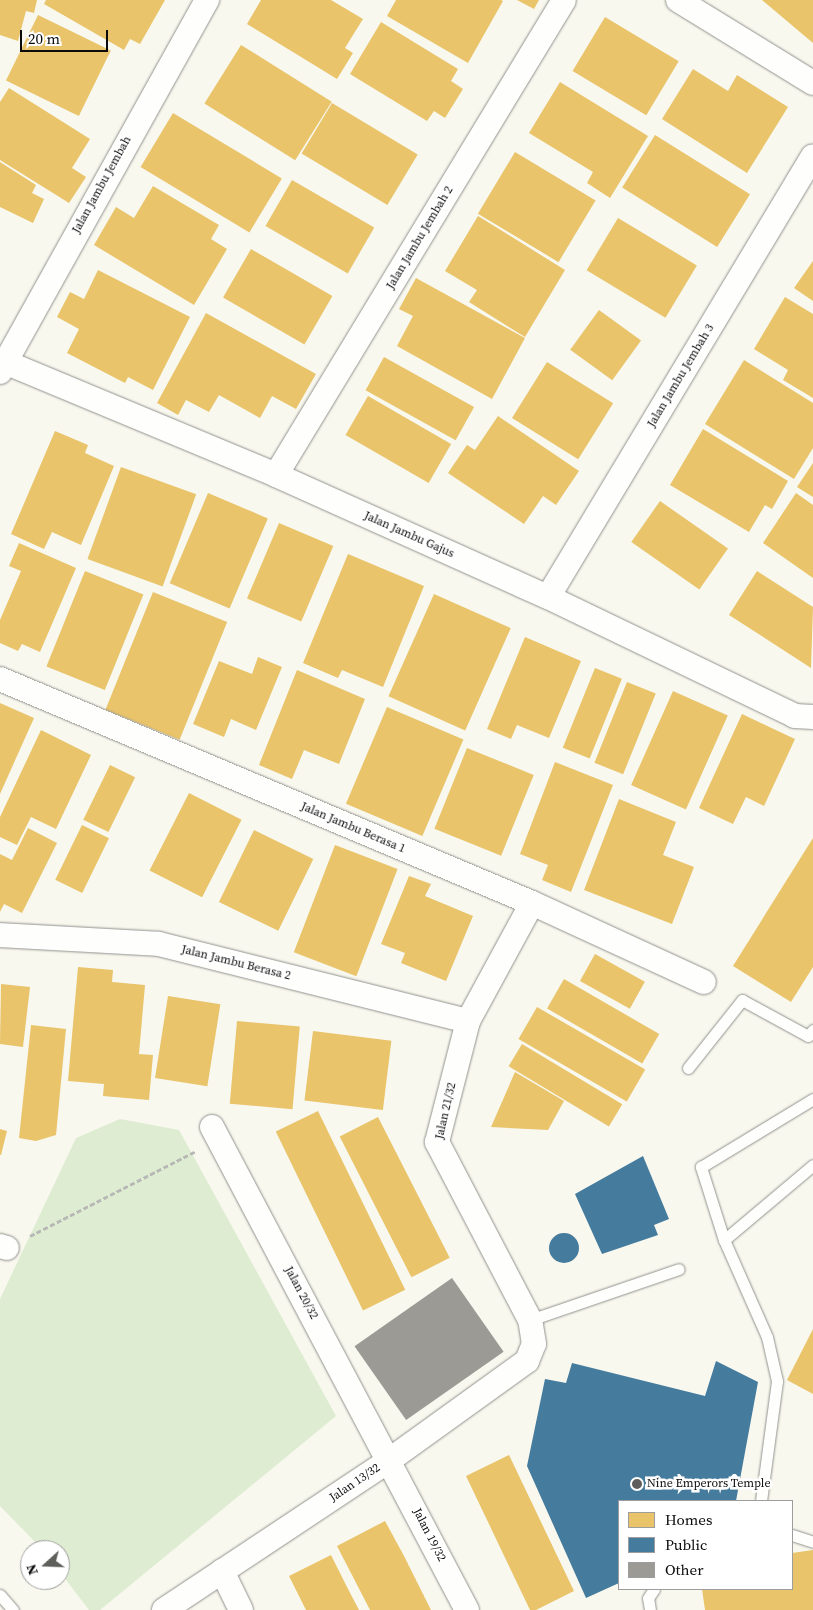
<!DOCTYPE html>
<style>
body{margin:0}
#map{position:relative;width:813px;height:1610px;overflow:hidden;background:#f8f8ef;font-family:"Source Serif 4",serif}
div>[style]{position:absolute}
.green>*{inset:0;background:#deecd1}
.homes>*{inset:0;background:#e9c46a;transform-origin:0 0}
.public>*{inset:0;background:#457b9d}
.round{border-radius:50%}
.building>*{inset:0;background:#9b9a95;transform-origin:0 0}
.path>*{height:3px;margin-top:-1.5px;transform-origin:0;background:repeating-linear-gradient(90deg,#b7b7b5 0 5px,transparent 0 7.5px)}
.roads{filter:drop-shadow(0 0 1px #92928e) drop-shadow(0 0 1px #92928e)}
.service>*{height:11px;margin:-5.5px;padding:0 5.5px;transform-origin:5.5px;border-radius:5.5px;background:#fefefd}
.minor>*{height:24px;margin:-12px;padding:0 12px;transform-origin:12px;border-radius:12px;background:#fefefd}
.dots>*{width:14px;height:14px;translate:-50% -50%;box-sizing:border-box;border:2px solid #fff;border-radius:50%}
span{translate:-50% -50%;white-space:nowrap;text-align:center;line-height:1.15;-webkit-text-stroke:5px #fff;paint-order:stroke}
.street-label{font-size:12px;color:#0b0b0b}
.poi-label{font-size:12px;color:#0b0b0b}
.left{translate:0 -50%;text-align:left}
.legend{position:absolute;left:618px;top:1500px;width:175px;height:90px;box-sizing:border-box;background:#fff;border:1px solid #9d9d9d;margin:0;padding:6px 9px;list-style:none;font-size:15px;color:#0b0b0b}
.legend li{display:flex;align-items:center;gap:10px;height:25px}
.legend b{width:25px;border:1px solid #9d9d9d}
.north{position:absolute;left:20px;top:1540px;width:50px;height:50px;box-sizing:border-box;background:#fff;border:1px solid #9d9d9d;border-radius:50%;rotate:250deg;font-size:14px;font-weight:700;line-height:20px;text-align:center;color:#0b0b0b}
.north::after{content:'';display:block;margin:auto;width:18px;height:22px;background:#5e5e5b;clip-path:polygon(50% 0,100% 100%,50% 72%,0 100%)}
.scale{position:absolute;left:20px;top:30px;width:88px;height:22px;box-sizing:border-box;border:2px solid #0b0b0b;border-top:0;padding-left:6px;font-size:15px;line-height:18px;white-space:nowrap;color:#0b0b0b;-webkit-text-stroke:4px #fff;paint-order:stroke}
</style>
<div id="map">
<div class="green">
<i style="clip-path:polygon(120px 1119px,179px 1130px,336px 1416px,100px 1610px,89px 1610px,60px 1572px,60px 1550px,43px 1550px,0 1506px,0 1299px,76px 1138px)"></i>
</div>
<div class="homes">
<i style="clip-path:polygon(0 0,37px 0,34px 13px,26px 11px,18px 41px,0 35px)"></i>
<i style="clip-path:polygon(46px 0,165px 0,140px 44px,130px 39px,124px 50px,44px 4px)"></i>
<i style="clip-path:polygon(261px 0,331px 0,363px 19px,345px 48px,353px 53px,337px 79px,247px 24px)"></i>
<i style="clip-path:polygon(396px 0,501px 0,503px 1px,468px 63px,387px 16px)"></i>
<i style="clip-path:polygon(517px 0,539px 0,534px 9px)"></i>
<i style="clip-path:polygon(762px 0,813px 0,813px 43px)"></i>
<i style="left:38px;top:15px;width:81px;height:73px;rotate:26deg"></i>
<i style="left:605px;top:17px;width:86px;height:63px;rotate:31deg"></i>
<i style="clip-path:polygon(381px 22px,458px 69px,451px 81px,463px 89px,445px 118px,434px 111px,427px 121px,350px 74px)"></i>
<i style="left:241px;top:45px;width:107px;height:69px;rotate:32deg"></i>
<i style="clip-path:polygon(693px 69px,728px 91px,737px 75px,788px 107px,747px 173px,662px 119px)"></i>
<i style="clip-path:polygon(560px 82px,648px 136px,610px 198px,587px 183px,593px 172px,529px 133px)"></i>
<i style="clip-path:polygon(9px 88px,90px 139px,72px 168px,86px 177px,69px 203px,0 160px,0 102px)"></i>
<i style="left:332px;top:103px;width:100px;height:59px;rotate:31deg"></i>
<i style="left:173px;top:113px;width:127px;height:63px;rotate:31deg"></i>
<i style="left:655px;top:135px;width:112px;height:62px;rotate:32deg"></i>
<i style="left:515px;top:152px;width:94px;height:72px;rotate:31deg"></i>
<i style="clip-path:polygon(0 162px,36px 185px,32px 193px,44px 199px,33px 223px,0 207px)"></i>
<i style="left:292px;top:180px;width:95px;height:53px;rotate:30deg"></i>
<i style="clip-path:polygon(153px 186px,219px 225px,211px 239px,227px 249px,194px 305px,94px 245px,116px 207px,134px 218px)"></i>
<i style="clip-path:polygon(478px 216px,565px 270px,525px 337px,469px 302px,477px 290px,445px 271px)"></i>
<i style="left:618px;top:218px;width:92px;height:61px;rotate:31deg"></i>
<i style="left:251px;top:249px;width:94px;height:56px;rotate:30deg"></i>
<i style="clip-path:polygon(813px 261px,813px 301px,794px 288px)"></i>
<i style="clip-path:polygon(98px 270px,190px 317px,153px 390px,128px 377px,125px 383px,67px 353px,79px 329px,57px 317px,70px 292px,84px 299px)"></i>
<i style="clip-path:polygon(416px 278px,525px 338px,492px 399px,397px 346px,413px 316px,399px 309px)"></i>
<i style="clip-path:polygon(785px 297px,813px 314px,813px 398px,783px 380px,788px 370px,754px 349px)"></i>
<i style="left:599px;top:310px;width:52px;height:49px;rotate:36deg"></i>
<i style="clip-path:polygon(206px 313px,316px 374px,296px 409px,272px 396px,260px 418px,219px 395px,209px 412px,186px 400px,178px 415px,157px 403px)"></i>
<i style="left:384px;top:357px;width:103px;height:38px;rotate:29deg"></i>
<i style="clip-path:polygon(744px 360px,813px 403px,813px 448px,794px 479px,705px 424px)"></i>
<i style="left:547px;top:362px;width:78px;height:66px;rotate:32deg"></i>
<i style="left:368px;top:396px;width:96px;height:45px;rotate:30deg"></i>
<i style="clip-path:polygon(498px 416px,579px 471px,556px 505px,543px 496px,524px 524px,448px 473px,467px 445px,475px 450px)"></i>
<i style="clip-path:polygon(703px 429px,788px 481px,772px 509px,765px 505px,749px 532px,670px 485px)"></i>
<i style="clip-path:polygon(55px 431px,88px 445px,85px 453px,114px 466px,81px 545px,52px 532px,44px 549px,11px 534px)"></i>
<i style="clip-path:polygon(813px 463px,813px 497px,797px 487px)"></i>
<i style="left:121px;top:467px;width:80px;height:98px;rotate:20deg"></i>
<i style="left:208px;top:493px;width:65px;height:98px;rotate:23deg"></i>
<i style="clip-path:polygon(796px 493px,813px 505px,813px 578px,763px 543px)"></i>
<i style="left:660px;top:501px;width:83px;height:50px;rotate:35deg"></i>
<i style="left:279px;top:523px;width:59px;height:82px;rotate:23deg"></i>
<i style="clip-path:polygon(19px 543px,76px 568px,40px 652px,22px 644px,18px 651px,0 643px,0 620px,21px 571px,9px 566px)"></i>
<i style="clip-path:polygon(348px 554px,424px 586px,383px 687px,342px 670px,338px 678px,303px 663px)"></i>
<i style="left:85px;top:571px;width:63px;height:103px;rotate:22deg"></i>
<i style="clip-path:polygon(757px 571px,813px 607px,811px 668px,729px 615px)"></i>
<i style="left:153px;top:592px;width:80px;height:127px;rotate:22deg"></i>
<i style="left:434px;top:594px;width:84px;height:112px;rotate:24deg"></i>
<i style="clip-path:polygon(525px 637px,581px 661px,549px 738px,517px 725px,511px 739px,487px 729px)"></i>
<i style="clip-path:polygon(258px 657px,282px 667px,256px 730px,231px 719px,224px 737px,193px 724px,219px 661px,252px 674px)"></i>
<i style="left:595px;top:668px;width:29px;height:86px;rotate:22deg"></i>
<i style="clip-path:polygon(297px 670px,365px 699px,339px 764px,304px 750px,292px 779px,259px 765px)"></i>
<i style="left:627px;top:682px;width:31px;height:87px;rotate:22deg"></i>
<i style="left:673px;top:691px;width:60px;height:103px;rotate:24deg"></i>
<i style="clip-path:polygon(0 703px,34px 718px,0 794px)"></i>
<i style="left:387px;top:707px;width:83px;height:105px;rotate:23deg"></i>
<i style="clip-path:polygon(742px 714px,795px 739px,764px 806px,746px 797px,733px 824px,699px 808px)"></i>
<i style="clip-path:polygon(41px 730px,91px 755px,56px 829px,31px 817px,17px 845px,0 837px,0 817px)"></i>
<i style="left:467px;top:748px;width:72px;height:87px;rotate:22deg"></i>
<i style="clip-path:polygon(555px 762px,613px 785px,571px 892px,542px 880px,548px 865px,520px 854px)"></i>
<i style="left:110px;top:765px;width:28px;height:61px;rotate:26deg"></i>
<i style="left:189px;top:793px;width:59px;height:87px;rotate:27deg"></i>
<i style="clip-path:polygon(619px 799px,676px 822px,663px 855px,694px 867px,672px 924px,584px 890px)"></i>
<i style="left:82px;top:825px;width:30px;height:61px;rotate:26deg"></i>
<i style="clip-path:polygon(28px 828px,57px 843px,22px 913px,4px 904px,0 912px,0 854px,12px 860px)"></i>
<i style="left:254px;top:830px;width:66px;height:80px;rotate:26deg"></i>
<i style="clip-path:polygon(813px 838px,813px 967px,791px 1002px,733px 966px)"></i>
<i style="left:335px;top:845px;width:67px;height:115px;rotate:21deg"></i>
<i style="clip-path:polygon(409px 876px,431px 884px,425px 896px,473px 916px,446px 981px,401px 963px,405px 953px,381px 944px)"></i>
<i style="left:595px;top:954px;width:57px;height:31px;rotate:29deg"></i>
<i style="clip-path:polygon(78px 967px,113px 970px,112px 982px,145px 985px,139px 1054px,153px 1055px,149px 1100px,103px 1096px,104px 1084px,68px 1081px)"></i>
<i style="left:564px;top:979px;width:110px;height:34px;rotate:30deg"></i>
<i style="clip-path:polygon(1px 984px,30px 987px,23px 1047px,0 1044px)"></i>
<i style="left:168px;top:996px;width:53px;height:83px;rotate:9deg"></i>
<i style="left:537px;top:1007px;width:125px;height:37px;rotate:30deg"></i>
<i style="left:237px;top:1021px;width:63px;height:83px;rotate:5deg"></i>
<i style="clip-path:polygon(31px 1025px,66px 1029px,56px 1135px,36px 1141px,19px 1138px)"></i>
<i style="left:313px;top:1031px;width:79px;height:70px;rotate:7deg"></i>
<i style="left:522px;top:1044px;width:117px;height:26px;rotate:31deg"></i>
<i style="clip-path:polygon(515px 1072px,564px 1101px,548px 1130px,491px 1127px)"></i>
<i style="left:318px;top:1111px;width:199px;height:47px;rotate:64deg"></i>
<i style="left:378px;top:1117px;width:158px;height:43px;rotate:63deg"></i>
<i style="clip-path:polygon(0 1129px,7px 1131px,1px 1155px,0 1155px)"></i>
<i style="clip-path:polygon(813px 1329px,813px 1394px,787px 1380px)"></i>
<i style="clip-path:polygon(509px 1455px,574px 1591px,536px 1610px,530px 1610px,466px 1476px)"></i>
<i style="clip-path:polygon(385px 1521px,404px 1556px,431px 1610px,370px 1610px,337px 1546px)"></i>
<i style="clip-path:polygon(813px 1550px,813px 1610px,705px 1610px,702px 1589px,792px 1589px,792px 1553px)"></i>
<i style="clip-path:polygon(331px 1555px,348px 1589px,359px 1610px,306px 1610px,289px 1576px)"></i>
</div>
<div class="public">
<i style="clip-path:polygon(643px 1156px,669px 1219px,654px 1225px,658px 1235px,602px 1254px,575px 1194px)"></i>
<i class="round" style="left:549px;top:1233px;width:30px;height:30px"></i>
<i style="clip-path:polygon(716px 1361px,758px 1382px,736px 1501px,619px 1501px,619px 1583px,586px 1598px,527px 1466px,545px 1379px,566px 1383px,572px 1363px,705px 1396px)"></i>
</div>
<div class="building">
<i style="left:452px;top:1278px;width:90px;height:119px;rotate:55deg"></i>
</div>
<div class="path">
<i style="left:30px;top:1236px;width:186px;rotate:-27.1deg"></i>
</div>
<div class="roads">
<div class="service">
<i style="left:688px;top:1068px;width:87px;rotate:-51.5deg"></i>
<i style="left:742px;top:1000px;width:75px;rotate:28.6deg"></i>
<i style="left:808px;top:1036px;width:8px;rotate:-50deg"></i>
<i style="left:724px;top:1240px;width:77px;rotate:-107.5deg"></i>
<i style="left:701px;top:1167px;width:131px;rotate:-31.3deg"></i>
<i style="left:530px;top:1320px;width:157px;rotate:-18.9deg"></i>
<i style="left:761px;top:1501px;width:121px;rotate:-82.4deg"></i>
<i style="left:777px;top:1381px;width:45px;rotate:-102.8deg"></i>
<i style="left:767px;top:1337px;width:106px;rotate:-113.9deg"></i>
<i style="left:724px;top:1240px;width:116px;rotate:-40.1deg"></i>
<i style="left:792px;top:1535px;width:22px;rotate:18deg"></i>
<i style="left:0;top:1595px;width:20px;rotate:49deg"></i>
<i style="left:650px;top:1610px;width:12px;rotate:-99deg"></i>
<i style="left:648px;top:1598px;width:11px;rotate:-56deg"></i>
</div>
<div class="minor">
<i style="left:678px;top:0;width:158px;rotate:31.6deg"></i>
<i style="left:0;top:360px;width:299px;rotate:22.6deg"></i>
<i style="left:276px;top:475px;width:298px;rotate:24.2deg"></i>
<i style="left:548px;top:597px;width:274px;rotate:25.7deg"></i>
<i style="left:795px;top:716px;width:18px;rotate:3deg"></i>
<i style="left:0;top:372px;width:426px;rotate:-60.9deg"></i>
<i style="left:276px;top:475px;width:555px;rotate:-58.77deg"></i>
<i style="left:548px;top:597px;width:514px;rotate:-59deg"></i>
<i style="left:0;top:679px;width:577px;rotate:22.83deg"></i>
<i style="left:532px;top:903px;width:189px;rotate:24.7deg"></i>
<i style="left:0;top:935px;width:159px;rotate:3.2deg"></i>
<i style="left:159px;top:944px;width:318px;rotate:14deg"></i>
<i style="left:212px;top:1127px;width:546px;rotate:62.17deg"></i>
<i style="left:0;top:1246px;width:7px;rotate:16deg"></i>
<i style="left:222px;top:1571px;width:43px;rotate:64deg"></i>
<i style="left:164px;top:1610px;width:273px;rotate:-33.6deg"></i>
<i style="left:391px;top:1459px;width:168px;rotate:-35.8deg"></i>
<i style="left:527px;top:1361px;width:18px;rotate:-68deg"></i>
<i style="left:534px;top:1344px;width:24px;rotate:-99deg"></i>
<i style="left:530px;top:1320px;width:201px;rotate:-117.6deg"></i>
<i style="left:437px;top:1142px;width:125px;rotate:-75.6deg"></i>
<i style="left:468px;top:1021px;width:134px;rotate:-61.5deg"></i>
</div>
</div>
<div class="dots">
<i style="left:637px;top:1484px;background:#5e5e5b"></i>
</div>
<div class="street-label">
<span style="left:102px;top:185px;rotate:-61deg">Jalan Jambu Jembah</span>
<span style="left:420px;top:238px;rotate:-59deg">Jalan Jambu Jembah 2</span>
<span style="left:681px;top:376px;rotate:-59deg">Jalan Jambu Jembah 3</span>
<span style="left:409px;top:535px;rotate:24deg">Jalan Jambu Gajus</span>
<span style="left:353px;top:828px;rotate:23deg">Jalan Jambu Berasa 1</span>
<span style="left:236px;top:963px;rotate:14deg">Jalan Jambu Berasa 2</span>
<span style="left:446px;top:1111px;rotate:-77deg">Jalan 21/32</span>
<span style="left:301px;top:1293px;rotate:62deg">Jalan 20/32</span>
<span style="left:355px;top:1483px;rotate:-34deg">Jalan 13/32</span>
<span style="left:429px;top:1535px;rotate:63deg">Jalan 19/32</span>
</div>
<div class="poi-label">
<span class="left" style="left:647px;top:1484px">Nine Emperors Temple</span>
</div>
<ul class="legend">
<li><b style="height:14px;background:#e9c46a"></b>Homes</li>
<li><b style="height:14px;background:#457b9d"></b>Public</li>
<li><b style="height:14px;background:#9b9a95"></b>Other</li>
</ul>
<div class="north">N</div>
<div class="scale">20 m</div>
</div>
